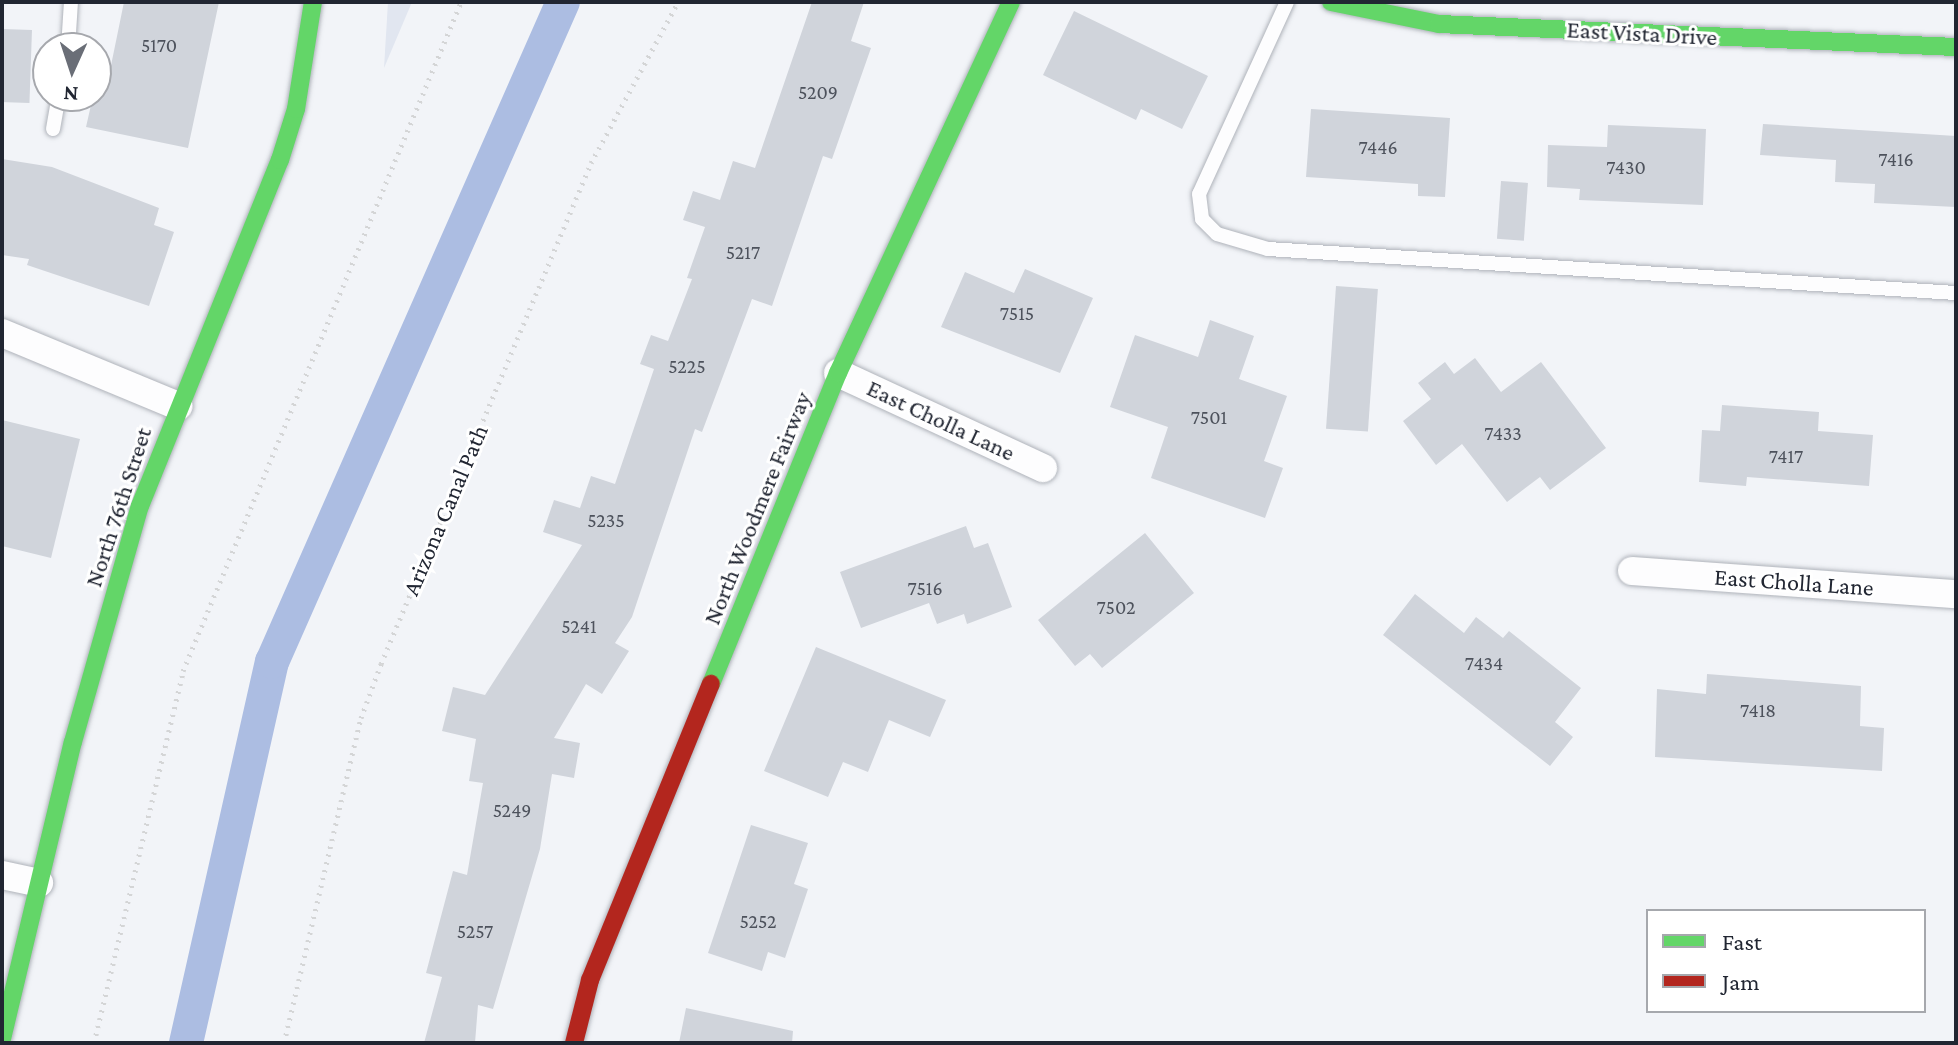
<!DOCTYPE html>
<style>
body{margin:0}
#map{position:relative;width:1958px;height:1045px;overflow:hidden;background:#f2f4f8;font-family:"Crimson Pro",serif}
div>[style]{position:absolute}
.built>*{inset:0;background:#e1e6f0}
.canal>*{height:34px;margin:-17px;padding:0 17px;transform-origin:17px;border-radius:17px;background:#acbde2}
.building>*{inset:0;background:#d0d4db;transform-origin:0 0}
.path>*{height:5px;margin-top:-2.5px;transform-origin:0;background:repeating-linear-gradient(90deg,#d4d5d6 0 2px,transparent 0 8px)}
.roads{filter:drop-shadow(0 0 2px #afb3ba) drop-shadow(0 0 2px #afb3ba)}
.lane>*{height:14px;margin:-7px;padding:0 7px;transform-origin:7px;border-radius:7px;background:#fdfdfe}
.street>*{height:28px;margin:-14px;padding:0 14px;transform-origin:14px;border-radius:14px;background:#fdfdfe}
.fast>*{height:18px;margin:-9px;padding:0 9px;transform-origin:9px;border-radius:9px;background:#63d668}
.jam>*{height:18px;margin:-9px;padding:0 9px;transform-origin:9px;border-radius:9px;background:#b3261e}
span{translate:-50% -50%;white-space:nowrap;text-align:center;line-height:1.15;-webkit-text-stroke:6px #fff;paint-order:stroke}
.number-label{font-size:20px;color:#4d525c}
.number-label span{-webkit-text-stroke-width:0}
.street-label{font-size:24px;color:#212632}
.frame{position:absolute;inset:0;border:4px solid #212632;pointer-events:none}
.legend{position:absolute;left:1646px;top:909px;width:280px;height:104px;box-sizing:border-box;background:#fff;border:2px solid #a6a8ad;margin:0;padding:10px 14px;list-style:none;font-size:24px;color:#212632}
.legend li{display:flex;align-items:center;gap:16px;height:40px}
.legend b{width:40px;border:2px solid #a6a8ad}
.north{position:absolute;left:32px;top:32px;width:80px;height:80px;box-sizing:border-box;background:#fff;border:2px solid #a6a8ad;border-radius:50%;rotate:183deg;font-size:22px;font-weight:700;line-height:32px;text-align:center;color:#212632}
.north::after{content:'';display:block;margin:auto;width:28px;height:36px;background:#6a6e77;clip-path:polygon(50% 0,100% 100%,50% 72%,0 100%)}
</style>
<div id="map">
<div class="built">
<i style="clip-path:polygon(388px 2px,412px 2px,384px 68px)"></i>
</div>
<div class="canal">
<i style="left:186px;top:1043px;width:391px;rotate:-77.3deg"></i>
<i style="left:272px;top:662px;width:721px;rotate:-66.21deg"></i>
</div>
<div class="building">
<i style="clip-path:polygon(124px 2px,219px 2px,188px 148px,86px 127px,96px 83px,107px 85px)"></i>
<i style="clip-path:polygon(812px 2px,864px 2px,851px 41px,871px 48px,832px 159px,823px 156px,772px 306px,752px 299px,702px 432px,695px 429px,632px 617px,615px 643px,629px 651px,602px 694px,586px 684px,554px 738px,580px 743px,574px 778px,552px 774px,540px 849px,493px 1009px,478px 1005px,475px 1043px,424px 1043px,442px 977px,426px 973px,453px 871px,467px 875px,483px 783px,469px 781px,476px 739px,442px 731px,453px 687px,485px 695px,582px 545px,543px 532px,554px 500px,580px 508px,591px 476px,615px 484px,654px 369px,640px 364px,651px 335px,668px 341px,692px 279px,687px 278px,705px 227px,683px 220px,693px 191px,720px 200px,733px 161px,755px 168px)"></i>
<i style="clip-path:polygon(1074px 11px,1208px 76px,1182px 129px,1141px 109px,1136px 120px,1043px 75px)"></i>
<i style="left:2px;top:29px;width:30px;height:73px;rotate:2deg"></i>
<i style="clip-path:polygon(1311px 109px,1450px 118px,1445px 197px,1418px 196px,1418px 184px,1306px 177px)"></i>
<i style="clip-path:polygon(1763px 124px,1956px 136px,1956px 207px,1874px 203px,1875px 184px,1835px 182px,1836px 160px,1760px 155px)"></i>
<i style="clip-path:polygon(1608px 125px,1706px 129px,1703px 205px,1579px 200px,1580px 189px,1547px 187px,1548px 145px,1607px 147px)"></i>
<i style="clip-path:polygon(2px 159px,52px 167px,159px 208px,154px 225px,174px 232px,149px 306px,27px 265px,29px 259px,2px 255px)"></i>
<i style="left:1501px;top:181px;width:27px;height:58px;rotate:4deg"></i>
<i style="clip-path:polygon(1025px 269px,1093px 298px,1060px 373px,941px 327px,965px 272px,1014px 293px)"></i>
<i style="left:1336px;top:286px;width:42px;height:143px;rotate:4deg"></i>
<i style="clip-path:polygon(1210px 320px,1254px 336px,1239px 379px,1287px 396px,1264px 461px,1283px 468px,1265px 518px,1151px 478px,1168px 427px,1110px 407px,1135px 335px,1198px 357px)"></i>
<i style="clip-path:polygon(1475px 358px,1501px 392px,1541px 362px,1606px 448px,1550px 490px,1540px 477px,1507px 502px,1462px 444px,1436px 465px,1403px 421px,1431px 399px,1418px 383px,1445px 362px,1454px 374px)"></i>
<i style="clip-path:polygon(1722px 405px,1819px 412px,1818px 431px,1873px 435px,1869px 486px,1747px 477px,1746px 486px,1699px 482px,1702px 430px,1720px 431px)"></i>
<i style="clip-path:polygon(2px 420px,80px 439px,51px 558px,2px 546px)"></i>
<i style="clip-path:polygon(966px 526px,974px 548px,988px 543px,1012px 607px,967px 624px,964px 614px,937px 624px,929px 603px,861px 628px,840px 572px)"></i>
<i style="clip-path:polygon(1145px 533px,1194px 593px,1102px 668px,1090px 654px,1075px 666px,1038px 620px)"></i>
<i style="clip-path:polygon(1415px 594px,1464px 633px,1476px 617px,1503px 638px,1509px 631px,1581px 688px,1555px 722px,1573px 737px,1550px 766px,1383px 635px)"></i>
<i style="clip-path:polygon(816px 647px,946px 700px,930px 737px,889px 720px,868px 772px,843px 762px,828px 797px,764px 771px)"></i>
<i style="clip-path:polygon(1707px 674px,1861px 686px,1860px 726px,1884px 728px,1882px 771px,1655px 757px,1657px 689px,1706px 694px)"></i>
<i style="clip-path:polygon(751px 825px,808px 843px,794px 884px,808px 889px,785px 958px,768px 952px,762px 971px,708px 953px)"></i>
<i style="clip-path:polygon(686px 1008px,793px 1031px,792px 1043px,679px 1043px)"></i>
</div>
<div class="path">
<i style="left:94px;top:1043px;width:382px;rotate:-76.5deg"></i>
<i style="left:183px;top:671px;width:724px;rotate:-67.43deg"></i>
<i style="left:284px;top:1043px;width:334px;rotate:-76.7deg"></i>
<i style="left:361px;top:718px;width:58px;rotate:-69.7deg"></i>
<i style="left:381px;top:664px;width:543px;rotate:-67.26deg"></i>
<i style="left:591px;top:163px;width:183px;rotate:-61.6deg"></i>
</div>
<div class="roads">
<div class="lane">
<i style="left:1287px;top:2px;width:211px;rotate:114.6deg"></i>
<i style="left:1199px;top:194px;width:25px;rotate:83deg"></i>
<i style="left:1202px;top:219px;width:21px;rotate:45deg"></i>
<i style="left:1217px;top:234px;width:53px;rotate:16.4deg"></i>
<i style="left:1268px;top:249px;width:689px;rotate:3.66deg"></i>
<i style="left:68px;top:48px;width:46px;rotate:-86.3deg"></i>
<i style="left:53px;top:129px;width:34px;rotate:-80deg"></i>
</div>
<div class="street">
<i style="left:2px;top:333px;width:191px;rotate:22.5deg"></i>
<i style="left:838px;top:373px;width:226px;rotate:24.9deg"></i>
<i style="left:1632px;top:571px;width:325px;rotate:4.1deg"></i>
<i style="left:2px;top:875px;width:38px;rotate:12deg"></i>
</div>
<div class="fast">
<i style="left:1331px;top:2px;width:110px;rotate:11.5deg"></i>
<i style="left:1439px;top:24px;width:518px;rotate:2.55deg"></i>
<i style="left:711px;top:684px;width:336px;rotate:-67.8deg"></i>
<i style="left:838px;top:373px;width:409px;rotate:-65deg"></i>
<i style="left:2px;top:1039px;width:305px;rotate:-76.6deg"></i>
<i style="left:73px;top:742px;width:245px;rotate:-74.2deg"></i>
<i style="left:140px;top:506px;width:373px;rotate:-68deg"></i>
<i style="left:280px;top:160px;width:53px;rotate:-72.6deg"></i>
<i style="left:296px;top:109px;width:108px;rotate:-81deg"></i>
</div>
<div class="jam">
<i style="left:574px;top:1043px;width:65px;rotate:-75.7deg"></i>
<i style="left:590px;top:980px;width:320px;rotate:-67.8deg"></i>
</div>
</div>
<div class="number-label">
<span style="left:159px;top:45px">5170</span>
<span style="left:818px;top:92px">5209</span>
<span style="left:1378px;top:147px">7446</span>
<span style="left:1896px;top:159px">7416</span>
<span style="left:1626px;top:167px">7430</span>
<span style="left:743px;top:252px">5217</span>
<span style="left:1017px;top:313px">7515</span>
<span style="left:687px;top:366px">5225</span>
<span style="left:1209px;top:417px">7501</span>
<span style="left:1503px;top:433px">7433</span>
<span style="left:1786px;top:456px">7417</span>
<span style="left:606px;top:520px">5235</span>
<span style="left:925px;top:588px">7516</span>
<span style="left:1116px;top:607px">7502</span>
<span style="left:579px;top:626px">5241</span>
<span style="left:1484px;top:663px">7434</span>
<span style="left:1758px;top:710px">7418</span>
<span style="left:512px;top:810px">5249</span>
<span style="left:758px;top:921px">5252</span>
<span style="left:475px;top:931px">5257</span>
</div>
<div class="street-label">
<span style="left:1642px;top:33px;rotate:3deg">East Vista Drive</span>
<span style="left:941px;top:420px;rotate:25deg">East Cholla Lane</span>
<span style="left:118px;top:507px;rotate:-72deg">North 76th Street</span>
<span style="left:757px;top:508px;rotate:-68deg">North Woodmere Fairway</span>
<span style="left:445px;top:510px;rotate:-67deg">Arizona Canal Path</span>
<span style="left:1794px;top:582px;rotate:4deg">East Cholla Lane</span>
</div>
<div class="frame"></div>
<ul class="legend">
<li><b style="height:10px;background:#63d668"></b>Fast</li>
<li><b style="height:10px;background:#b3261e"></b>Jam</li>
</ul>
<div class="north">N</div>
</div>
